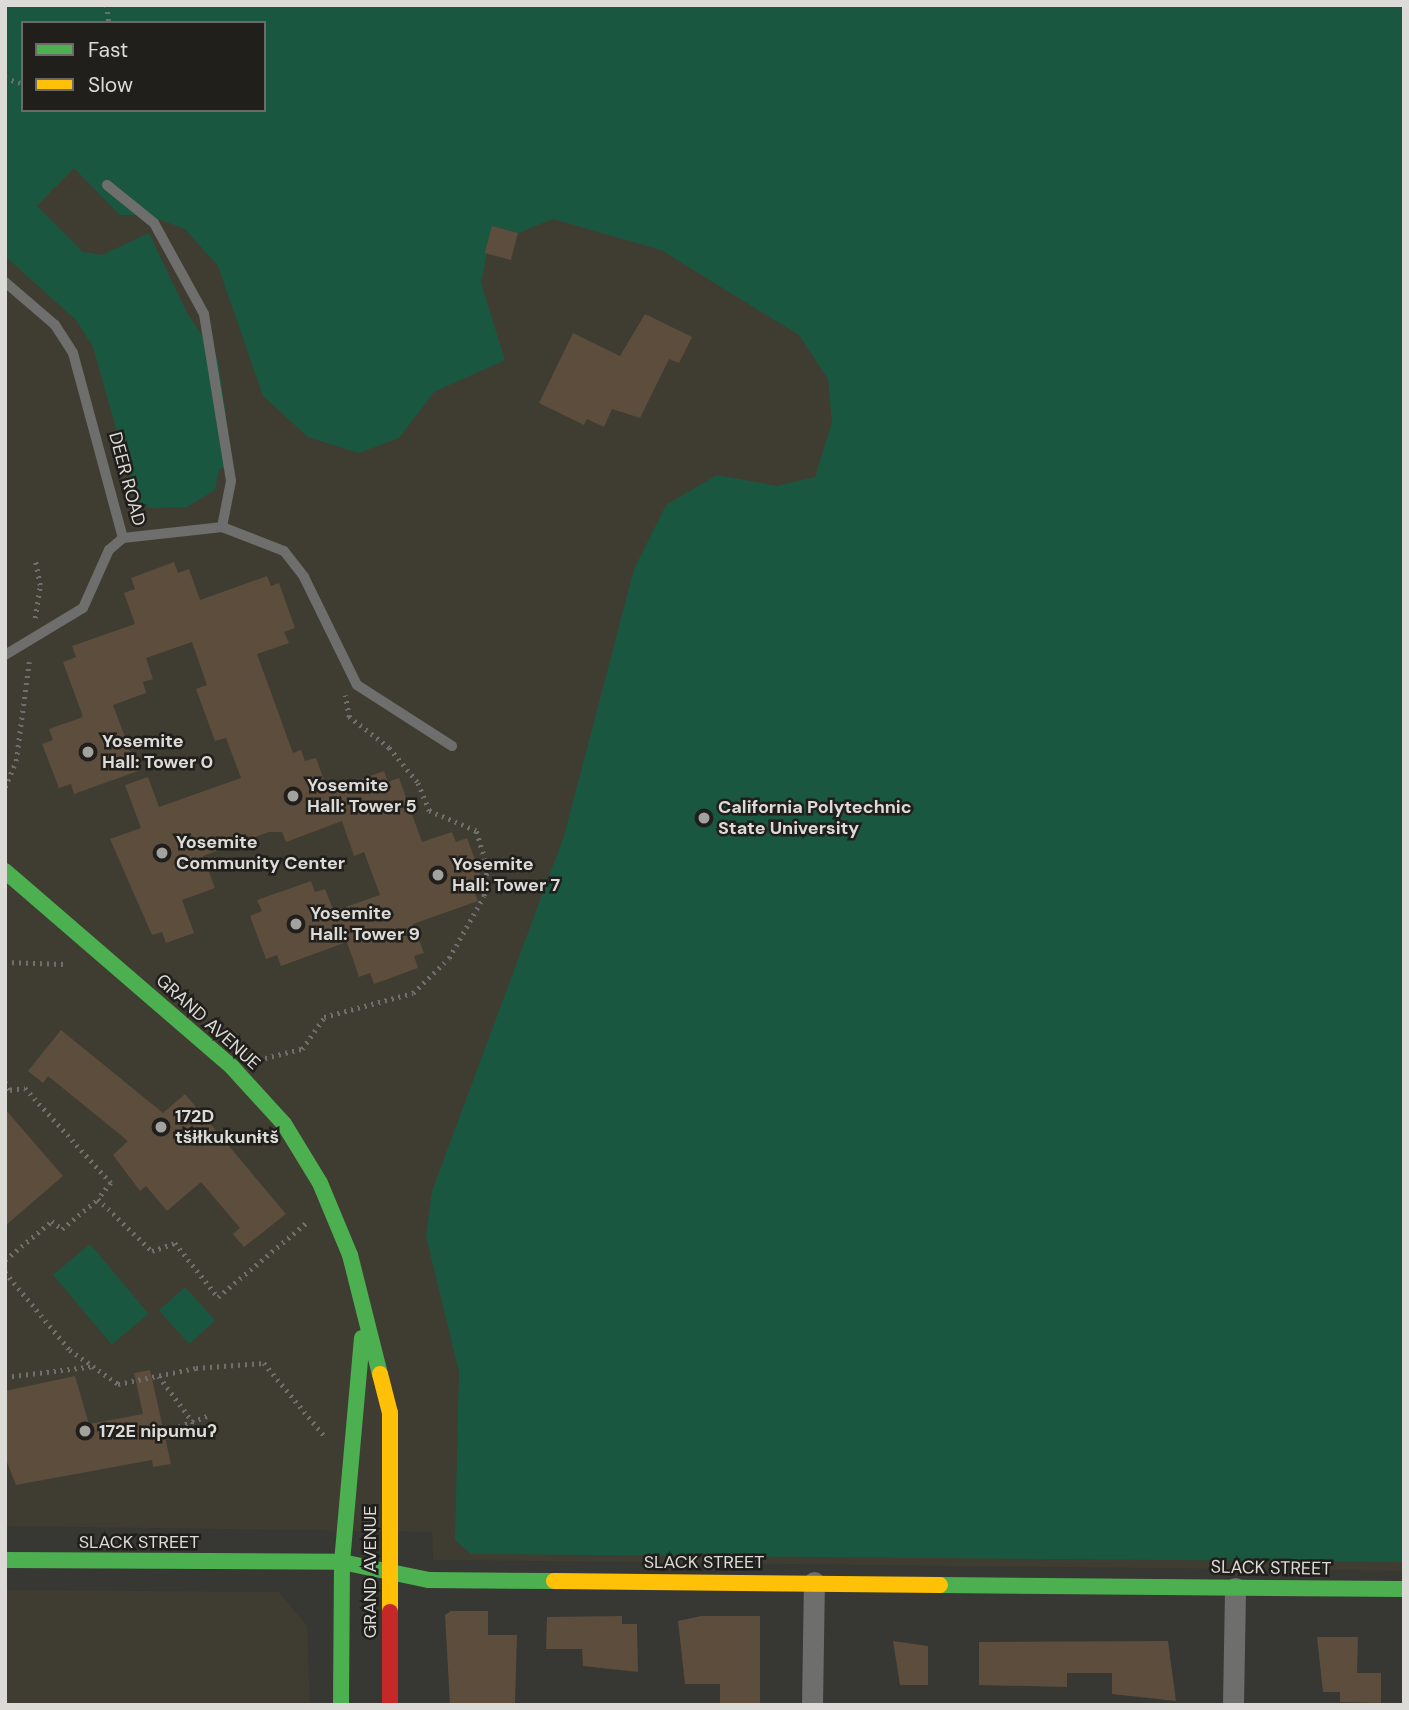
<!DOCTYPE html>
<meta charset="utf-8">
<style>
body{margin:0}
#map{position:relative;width:1409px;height:1710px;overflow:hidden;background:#373733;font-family:"DM Sans",sans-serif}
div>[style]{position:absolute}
.built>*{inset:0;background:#3f3d31}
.green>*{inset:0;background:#1a5741;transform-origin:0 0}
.building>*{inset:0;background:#5c4d3d;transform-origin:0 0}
.path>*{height:4.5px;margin-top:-2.25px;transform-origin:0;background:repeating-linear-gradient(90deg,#706f6e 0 2px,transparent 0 7px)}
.lane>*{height:10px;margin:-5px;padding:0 5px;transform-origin:5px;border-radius:5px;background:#6e6e6d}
.street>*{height:21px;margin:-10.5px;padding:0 10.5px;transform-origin:10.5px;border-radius:10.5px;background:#6e6e6d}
.fast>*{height:16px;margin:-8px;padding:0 8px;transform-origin:8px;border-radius:8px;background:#4caf50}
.slow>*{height:16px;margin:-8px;padding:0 8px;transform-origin:8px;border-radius:8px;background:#ffc107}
.jam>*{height:16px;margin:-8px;padding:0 8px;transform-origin:8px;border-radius:8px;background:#c62828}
.dots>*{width:19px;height:19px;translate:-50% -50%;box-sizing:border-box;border:4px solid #201f1c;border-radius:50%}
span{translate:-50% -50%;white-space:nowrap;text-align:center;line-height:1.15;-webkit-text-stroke:5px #201f1c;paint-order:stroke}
.street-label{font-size:18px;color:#dcdbd7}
.poi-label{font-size:18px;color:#dcdbd7;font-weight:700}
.left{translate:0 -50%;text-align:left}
.frame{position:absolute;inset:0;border:7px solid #dcdbd7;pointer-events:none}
.legend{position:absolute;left:21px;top:21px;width:245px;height:91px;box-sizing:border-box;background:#201f1c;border:2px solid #6b6a67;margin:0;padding:9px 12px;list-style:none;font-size:21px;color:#dcdbd7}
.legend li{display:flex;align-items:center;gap:14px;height:35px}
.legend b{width:35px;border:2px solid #6b6a67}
</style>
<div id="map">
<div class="built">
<i style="clip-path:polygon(evenodd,5px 5px,1404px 5px,1404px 1571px,433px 1560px,432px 1532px,5px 1526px,5px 5px,23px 23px,264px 23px,264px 110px,23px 110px,23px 23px)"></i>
<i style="clip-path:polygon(5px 1590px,279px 1592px,307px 1626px,310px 1705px,5px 1705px)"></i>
</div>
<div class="green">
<i style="clip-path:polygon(evenodd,5px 5px,1404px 5px,1404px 1562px,471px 1554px,455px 1540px,459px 1372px,426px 1236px,432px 1191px,564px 836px,634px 569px,666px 505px,717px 475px,777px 486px,815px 477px,832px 422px,828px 379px,799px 335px,661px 250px,553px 219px,518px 233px,492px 226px,481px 283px,505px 360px,434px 392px,399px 438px,359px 453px,308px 437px,263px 396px,218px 266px,185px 229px,147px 215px,120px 215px,74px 168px,37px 206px,83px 252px,102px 255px,149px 233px,187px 313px,218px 359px,233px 465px,219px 469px,215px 490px,187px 507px,149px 508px,136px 499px,93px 347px,76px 320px,5px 256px,5px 5px,23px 23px,264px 23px,264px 110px,23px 110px,23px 23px)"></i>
<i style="left:90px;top:1244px;width:91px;height:48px;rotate:50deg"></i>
<i style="left:185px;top:1287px;width:45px;height:35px;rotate:48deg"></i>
</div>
<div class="building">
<i style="left:492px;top:226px;width:27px;height:28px;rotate:15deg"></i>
<i style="clip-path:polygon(645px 314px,692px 337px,679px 363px,669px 359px,640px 418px,612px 409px,604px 427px,587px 419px,584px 425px,539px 403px,573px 333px,620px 356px)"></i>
<i style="clip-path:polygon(174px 562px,178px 573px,189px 569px,200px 600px,267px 576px,271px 586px,279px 583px,295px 628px,284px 632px,289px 643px,257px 654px,293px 753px,301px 750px,305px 761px,316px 758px,328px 791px,384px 771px,388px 782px,399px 778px,422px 842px,452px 832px,456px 842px,467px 838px,484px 884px,473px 888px,478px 901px,413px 924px,424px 953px,414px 956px,418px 968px,374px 984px,370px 973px,359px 977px,347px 942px,281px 966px,277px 955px,266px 959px,250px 916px,262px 911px,257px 900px,311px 881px,315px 892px,325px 889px,334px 911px,380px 895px,364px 852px,354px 856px,342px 821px,286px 842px,282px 832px,269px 832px,203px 856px,215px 888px,182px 900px,194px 933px,166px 943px,162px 932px,152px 935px,110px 839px,141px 828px,125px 785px,148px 777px,159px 807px,241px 778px,226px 738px,215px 741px,196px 689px,207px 685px,192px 642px,146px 658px,153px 679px,143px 682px,146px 693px,113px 705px,138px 771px,74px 794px,71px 784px,59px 788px,42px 744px,53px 740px,49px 729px,83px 717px,63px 662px,76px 657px,72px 646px,135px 624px,124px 593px,135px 589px,131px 578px)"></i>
<i style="clip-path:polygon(61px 1030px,163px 1113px,185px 1094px,286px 1214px,244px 1247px,233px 1234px,240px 1228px,201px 1182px,167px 1211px,146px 1186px,140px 1191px,113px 1155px,128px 1141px,48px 1076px,43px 1083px,28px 1071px)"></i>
<i style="clip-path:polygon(5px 1109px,63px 1176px,5px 1226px)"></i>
<i style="clip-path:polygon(150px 1370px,171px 1464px,153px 1467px,152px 1460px,16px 1485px,5px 1457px,5px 1391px,75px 1376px,89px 1424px,143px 1414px,134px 1373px)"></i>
<i style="clip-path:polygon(451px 1611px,488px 1611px,488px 1635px,517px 1635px,515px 1705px,450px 1705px,445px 1615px)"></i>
<i style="clip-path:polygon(622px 1616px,622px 1624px,637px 1624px,638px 1672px,583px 1666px,582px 1649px,546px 1649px,547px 1617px)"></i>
<i style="clip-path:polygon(701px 1616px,760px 1616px,760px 1705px,720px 1705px,720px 1684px,685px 1684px,678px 1621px)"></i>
<i style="clip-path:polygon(1317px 1637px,1358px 1637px,1357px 1673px,1381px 1673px,1381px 1703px,1340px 1702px,1340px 1692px,1323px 1692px)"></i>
<i style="clip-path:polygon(893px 1641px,928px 1646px,928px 1685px,900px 1685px)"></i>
<i style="clip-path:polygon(1168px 1641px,1176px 1701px,1112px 1694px,1112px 1673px,1067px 1673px,1067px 1687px,979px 1685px,979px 1642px)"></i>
</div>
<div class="path">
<i style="left:107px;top:5px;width:18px;rotate:84deg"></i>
<i style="left:5px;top:78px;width:19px;rotate:18deg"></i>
<i style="left:35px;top:618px;width:33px;rotate:-81deg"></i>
<i style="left:40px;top:585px;width:26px;rotate:-101deg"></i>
<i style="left:5px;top:787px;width:28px;rotate:-67deg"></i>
<i style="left:16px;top:761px;width:100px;rotate:-82.5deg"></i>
<i style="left:5px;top:962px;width:60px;rotate:1.9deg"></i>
<i style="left:265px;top:1058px;width:38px;rotate:-14deg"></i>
<i style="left:302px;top:1049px;width:39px;rotate:-55deg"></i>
<i style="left:324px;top:1017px;width:92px;rotate:-15.1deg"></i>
<i style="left:413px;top:993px;width:50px;rotate:-44.2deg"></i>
<i style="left:449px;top:958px;width:71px;rotate:-60.6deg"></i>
<i style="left:484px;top:896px;width:29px;rotate:-84deg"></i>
<i style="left:487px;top:867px;width:38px;rotate:-107deg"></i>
<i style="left:476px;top:831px;width:51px;rotate:-156.9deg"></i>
<i style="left:429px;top:811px;width:31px;rotate:-112deg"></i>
<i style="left:417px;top:782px;width:44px;rotate:-129.5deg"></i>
<i style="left:389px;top:748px;width:51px;rotate:-142.2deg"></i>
<i style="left:349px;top:717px;width:22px;rotate:-100deg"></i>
<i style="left:5px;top:1082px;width:9px;rotate:58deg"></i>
<i style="left:10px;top:1090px;width:15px;rotate:-8deg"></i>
<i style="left:25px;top:1088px;width:128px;rotate:47.8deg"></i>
<i style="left:111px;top:1183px;width:21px;rotate:129deg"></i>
<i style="left:98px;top:1199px;width:75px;rotate:43.9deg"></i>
<i style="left:152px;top:1251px;width:24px;rotate:-19deg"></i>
<i style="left:175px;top:1243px;width:69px;rotate:51.5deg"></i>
<i style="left:218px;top:1297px;width:116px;rotate:-40.1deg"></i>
<i style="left:5px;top:1260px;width:61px;rotate:-39.7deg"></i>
<i style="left:52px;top:1221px;width:13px;rotate:39deg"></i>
<i style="left:62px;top:1229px;width:47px;rotate:-39.8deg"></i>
<i style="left:5px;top:1272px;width:102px;rotate:50.2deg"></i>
<i style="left:70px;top:1350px;width:59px;rotate:35.3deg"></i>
<i style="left:118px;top:1384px;width:80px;rotate:-11.6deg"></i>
<i style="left:196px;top:1368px;width:68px;rotate:-4.2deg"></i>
<i style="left:264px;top:1363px;width:97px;rotate:50.4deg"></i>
<i style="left:159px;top:1376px;width:61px;rotate:53.7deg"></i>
<i style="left:5px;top:1377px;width:91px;rotate:-7deg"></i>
<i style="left:159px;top:1434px;width:51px;rotate:-20.6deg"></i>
</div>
<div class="lane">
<i style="left:107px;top:185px;width:60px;rotate:39deg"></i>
<i style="left:154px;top:223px;width:104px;rotate:61.2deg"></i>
<i style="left:204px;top:314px;width:169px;rotate:80.8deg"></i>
<i style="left:231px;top:481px;width:47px;rotate:101.1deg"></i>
<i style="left:5px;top:282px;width:66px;rotate:40.7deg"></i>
<i style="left:55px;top:325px;width:33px;rotate:57deg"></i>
<i style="left:73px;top:353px;width:192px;rotate:74.9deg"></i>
<i style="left:123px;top:538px;width:100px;rotate:-6.3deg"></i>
<i style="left:222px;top:527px;width:66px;rotate:21.2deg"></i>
<i style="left:284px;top:551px;width:33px;rotate:52deg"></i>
<i style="left:304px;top:577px;width:120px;rotate:63.9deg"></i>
<i style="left:357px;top:685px;width:113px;rotate:32.7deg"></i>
<i style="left:5px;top:655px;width:91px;rotate:-31.1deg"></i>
<i style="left:83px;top:608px;width:64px;rotate:-65.9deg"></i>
<i style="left:109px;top:550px;width:18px;rotate:-41deg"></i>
</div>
<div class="street">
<i style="left:812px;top:1705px;width:123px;rotate:-89.1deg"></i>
<i style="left:1233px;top:1705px;width:117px;rotate:-89deg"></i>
</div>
<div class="fast">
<i style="left:5px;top:871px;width:300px;rotate:40.8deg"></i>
<i style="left:232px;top:1067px;width:77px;rotate:47.6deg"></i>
<i style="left:284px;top:1124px;width:69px;rotate:58.6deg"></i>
<i style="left:320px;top:1183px;width:78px;rotate:67.4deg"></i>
<i style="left:350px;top:1255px;width:123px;rotate:75.9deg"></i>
<i style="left:5px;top:1560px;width:337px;rotate:0.3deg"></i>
<i style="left:342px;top:1562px;width:89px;rotate:11.7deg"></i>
<i style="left:429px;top:1580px;width:125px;rotate:0.5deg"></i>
<i style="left:940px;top:1585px;width:464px;rotate:0.5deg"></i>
<i style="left:341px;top:1705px;width:143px;rotate:-89.6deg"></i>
<i style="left:342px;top:1562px;width:225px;rotate:-84.9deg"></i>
</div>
<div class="slow">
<i style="left:380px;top:1374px;width:40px;rotate:75.6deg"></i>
<i style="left:390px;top:1413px;width:199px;rotate:90deg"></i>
<i style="left:554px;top:1581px;width:386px;rotate:0.6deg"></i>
</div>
<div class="jam">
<i style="left:390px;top:1612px;width:93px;rotate:90deg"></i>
</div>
<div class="dots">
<i style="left:88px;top:752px;background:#a2a29e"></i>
<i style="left:293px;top:796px;background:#a2a29e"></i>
<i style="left:704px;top:818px;background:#a2a29e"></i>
<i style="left:162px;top:853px;background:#a2a29e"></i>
<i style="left:438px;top:875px;background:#a2a29e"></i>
<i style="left:296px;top:924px;background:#a2a29e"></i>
<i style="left:161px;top:1127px;background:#a2a29e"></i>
<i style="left:85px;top:1431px;background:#a2a29e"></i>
</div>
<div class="street-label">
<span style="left:127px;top:479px;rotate:75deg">DEER ROAD</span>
<span style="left:208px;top:1022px;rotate:42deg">GRAND AVENUE</span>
<span style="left:139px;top:1542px">SLACK STREET</span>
<span style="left:704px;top:1562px">SLACK STREET</span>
<span style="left:1271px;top:1568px;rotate:1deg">SLACK STREET</span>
<span style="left:370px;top:1572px;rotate:-90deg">GRAND AVENUE</span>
</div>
<div class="poi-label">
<span class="left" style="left:102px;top:752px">Yosemite<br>Hall: Tower 0</span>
<span class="left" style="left:307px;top:796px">Yosemite<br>Hall: Tower 5</span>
<span class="left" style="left:718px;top:818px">California Polytechnic<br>State University</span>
<span class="left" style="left:176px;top:853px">Yosemite<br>Community Center</span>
<span class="left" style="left:452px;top:875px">Yosemite<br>Hall: Tower 7</span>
<span class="left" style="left:310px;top:924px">Yosemite<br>Hall: Tower 9</span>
<span class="left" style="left:175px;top:1127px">172D<br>tšɨłkukunɨtš</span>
<span class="left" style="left:99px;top:1431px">172E nipumuʔ</span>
</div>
<div class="frame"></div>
<ul class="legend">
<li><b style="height:9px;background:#4caf50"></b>Fast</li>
<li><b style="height:9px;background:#ffc107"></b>Slow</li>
</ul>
</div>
